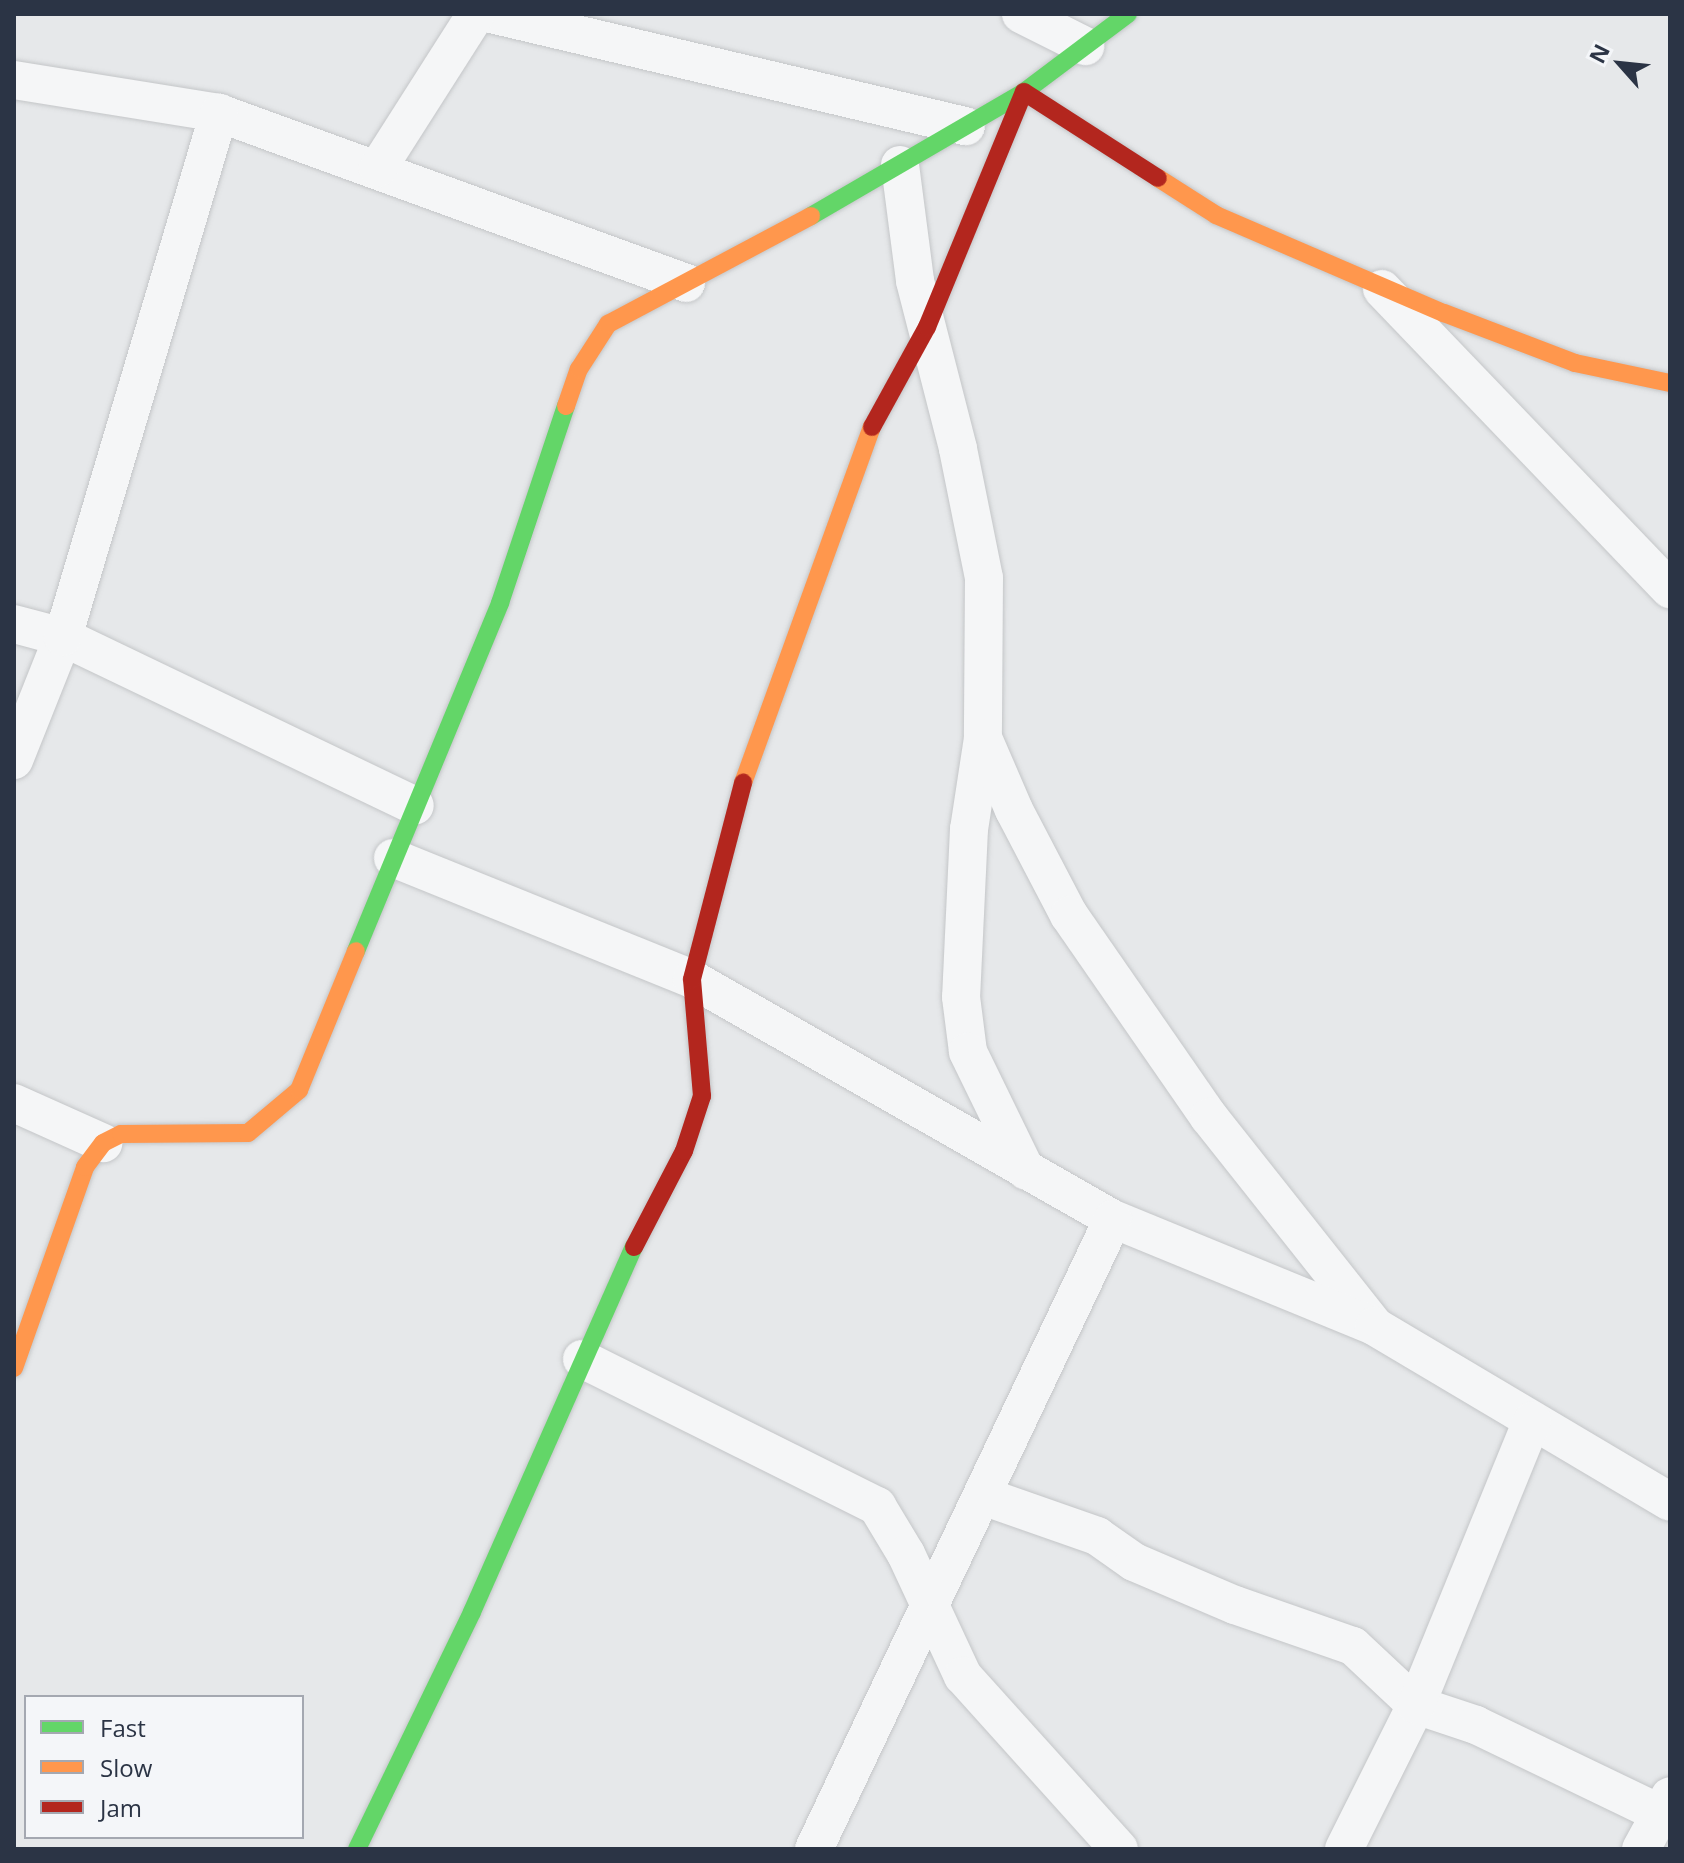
<!DOCTYPE html>
<style>
body{margin:0}
#map{position:relative;width:1684px;height:1863px;overflow:hidden;background:#e6e8ea;font-family:"Open Sans",sans-serif}
div>[style]{position:absolute}
.roads{filter:drop-shadow(0 0 2px #c4c6c8) drop-shadow(0 0 2px #c4c6c8)}
.street>*{height:38px;margin:-19px;padding:0 19px;transform-origin:19px;border-radius:19px;background:#f5f6f7}
.fast>*{height:18px;margin:-9px;padding:0 9px;transform-origin:9px;border-radius:9px;background:#63d668}
.slow>*{height:18px;margin:-9px;padding:0 9px;transform-origin:9px;border-radius:9px;background:#ff974d}
.jam>*{height:18px;margin:-9px;padding:0 9px;transform-origin:9px;border-radius:9px;background:#b3261e}
span{translate:-50% -50%;white-space:nowrap;text-align:center;line-height:1.15;-webkit-text-stroke:7px #f4f6f9;paint-order:stroke}
.frame{position:absolute;inset:0;border:16px solid #2b3445;pointer-events:none}
.legend{position:absolute;left:24px;top:1695px;width:280px;height:144px;box-sizing:border-box;background:#f4f6f9;border:2px solid #a4a8b1;margin:0;padding:10px 14px;list-style:none;font-size:24px;color:#2b3445}
.legend li{display:flex;align-items:center;gap:16px;height:40px}
.legend b{width:40px;border:2px solid #a4a8b1}
.north{position:absolute;left:1580px;top:24px;width:80px;height:80px;-webkit-text-stroke:6px #f4f6f9;paint-order:stroke;rotate:297deg;font-size:22px;font-weight:700;line-height:32px;text-align:center;color:#2b3445}
.north::after{content:'';display:block;margin:auto;width:28px;height:36px;background:#2b3445;clip-path:polygon(50% 0,100% 100%,50% 72%,0 100%)}
</style>
<div id="map">
<div class="roads">
<div class="street">
<i style="left:491px;top:14px;width:488px;rotate:13.3deg"></i>
<i style="left:1021px;top:14px;width:72px;rotate:26.6deg"></i>
<i style="left:14px;top:80px;width:208px;rotate:9.1deg"></i>
<i style="left:219px;top:113px;width:497px;rotate:20deg"></i>
<i style="left:900px;top:165px;width:117px;rotate:82.6deg"></i>
<i style="left:915px;top:281px;width:173px;rotate:75.6deg"></i>
<i style="left:958px;top:449px;width:132px;rotate:78.6deg"></i>
<i style="left:984px;top:578px;width:160px;rotate:90.4deg"></i>
<i style="left:983px;top:738px;width:92px;rotate:98.7deg"></i>
<i style="left:969px;top:829px;width:168px;rotate:92.7deg"></i>
<i style="left:961px;top:997px;width:55px;rotate:82.7deg"></i>
<i style="left:968px;top:1052px;width:132px;rotate:64deg"></i>
<i style="left:378px;top:168px;width:183px;rotate:-57.5deg"></i>
<i style="left:1382px;top:289px;width:416px;rotate:46.2deg"></i>
<i style="left:14px;top:624px;width:51px;rotate:14.9deg"></i>
<i style="left:63px;top:637px;width:390px;rotate:25.6deg"></i>
<i style="left:983px;top:738px;width:78px;rotate:66.7deg"></i>
<i style="left:1014px;top:810px;width:119px;rotate:62.4deg"></i>
<i style="left:1069px;top:915px;width:246px;rotate:55.3deg"></i>
<i style="left:1209px;top:1117px;width:263px;rotate:51.6deg"></i>
<i style="left:14px;top:760px;width:132px;rotate:-68.3deg"></i>
<i style="left:63px;top:637px;width:547px;rotate:-73.42deg"></i>
<i style="left:393px;top:858px;width:323px;rotate:22deg"></i>
<i style="left:692px;top:979px;width:485px;rotate:29.7deg"></i>
<i style="left:1113px;top:1219px;width:282px;rotate:22.3deg"></i>
<i style="left:1374px;top:1326px;width:344px;rotate:30.7deg"></i>
<i style="left:14px;top:1103px;width:98px;rotate:24.2deg"></i>
<i style="left:582px;top:1359px;width:330px;rotate:26.5deg"></i>
<i style="left:877px;top:1506px;width:56px;rotate:58.9deg"></i>
<i style="left:906px;top:1554px;width:135px;rotate:65deg"></i>
<i style="left:963px;top:1676px;width:233px;rotate:48deg"></i>
<i style="left:983px;top:1496px;width:121px;rotate:19.3deg"></i>
<i style="left:1097px;top:1536px;width:45px;rotate:35.1deg"></i>
<i style="left:1134px;top:1562px;width:110px;rotate:23.1deg"></i>
<i style="left:1235px;top:1605px;width:125px;rotate:19.2deg"></i>
<i style="left:1353px;top:1646px;width:86px;rotate:43.1deg"></i>
<i style="left:1416px;top:1705px;width:63px;rotate:18.4deg"></i>
<i style="left:1476px;top:1725px;width:205px;rotate:25.7deg"></i>
<i style="left:814px;top:1849px;width:697px;rotate:-64.61deg"></i>
<i style="left:1344px;top:1849px;width:161px;rotate:-63.4deg"></i>
<i style="left:1416px;top:1705px;width:307px;rotate:-67.8deg"></i>
<i style="left:1641px;top:1849px;width:60px;rotate:-61.3deg"></i>
</div>
<div class="fast">
<i style="left:811px;top:216px;width:246px;rotate:-30.2deg"></i>
<i style="left:1024px;top:92px;width:130px;rotate:-36.9deg"></i>
<i style="left:356px;top:951px;width:377px;rotate:-67.5deg"></i>
<i style="left:500px;top:603px;width:208px;rotate:-71.5deg"></i>
<i style="left:357px;top:1849px;width:263px;rotate:-64.1deg"></i>
<i style="left:472px;top:1612px;width:399px;rotate:-66.1deg"></i>
</div>
<div class="slow">
<i style="left:1158px;top:178px;width:69px;rotate:32.5deg"></i>
<i style="left:1216px;top:215px;width:248px;rotate:23.3deg"></i>
<i style="left:1444px;top:313px;width:140px;rotate:20.9deg"></i>
<i style="left:1575px;top:363px;width:97px;rotate:11.9deg"></i>
<i style="left:566px;top:406px;width:39px;rotate:-71deg"></i>
<i style="left:579px;top:369px;width:54px;rotate:-57.2deg"></i>
<i style="left:608px;top:324px;width:230px;rotate:-28deg"></i>
<i style="left:743px;top:783px;width:379px;rotate:-70.1deg"></i>
<i style="left:14px;top:1368px;width:213px;rotate:-70.5deg"></i>
<i style="left:85px;top:1167px;width:30px;rotate:-53deg"></i>
<i style="left:103px;top:1143px;width:20px;rotate:-27deg"></i>
<i style="left:121px;top:1134px;width:127px;rotate:-0.5deg"></i>
<i style="left:248px;top:1133px;width:67px;rotate:-40.1deg"></i>
<i style="left:299px;top:1090px;width:150px;rotate:-67.7deg"></i>
</div>
<div class="jam">
<i style="left:872px;top:427px;width:114px;rotate:-61.2deg"></i>
<i style="left:927px;top:327px;width:254px;rotate:-67.6deg"></i>
<i style="left:1024px;top:92px;width:159px;rotate:32.7deg"></i>
<i style="left:634px;top:1247px;width:108px;rotate:-62.5deg"></i>
<i style="left:684px;top:1151px;width:58px;rotate:-71.9deg"></i>
<i style="left:702px;top:1096px;width:117px;rotate:-94.9deg"></i>
<i style="left:692px;top:979px;width:203px;rotate:-75.4deg"></i>
</div>
</div>
<div class="frame"></div>
<ul class="legend">
<li><b style="height:10px;background:#63d668"></b>Fast</li>
<li><b style="height:10px;background:#ff974d"></b>Slow</li>
<li><b style="height:10px;background:#b3261e"></b>Jam</li>
</ul>
<div class="north">N</div>
</div>
